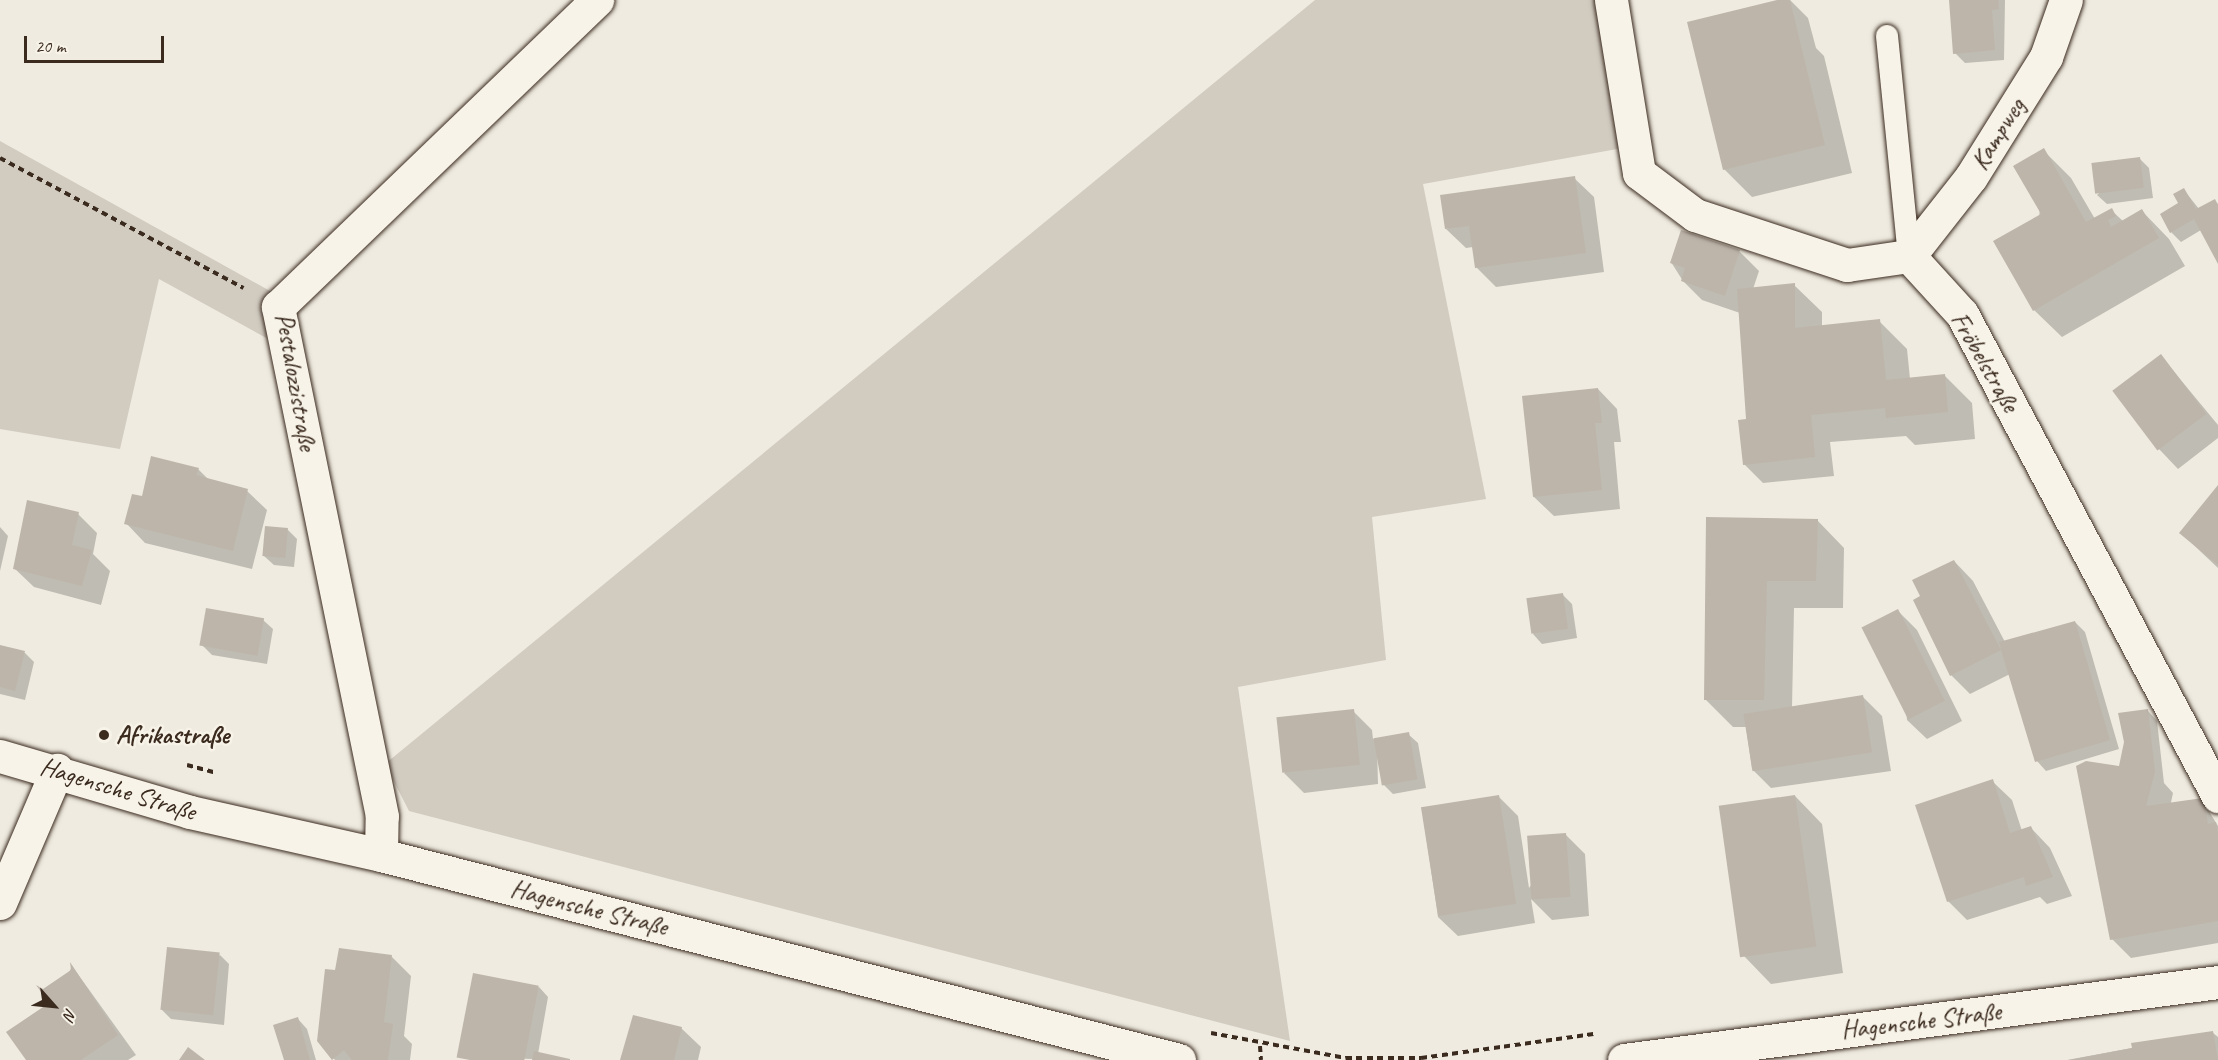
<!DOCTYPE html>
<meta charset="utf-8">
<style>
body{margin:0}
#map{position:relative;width:2218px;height:1060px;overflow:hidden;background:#efebe0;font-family:Caveat,sans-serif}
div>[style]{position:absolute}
.green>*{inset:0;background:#d1cbc0}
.shadow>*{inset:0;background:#0003}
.building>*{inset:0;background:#bdb5aa;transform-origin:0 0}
.path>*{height:4px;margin-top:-2px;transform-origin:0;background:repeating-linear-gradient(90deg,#3b2a1e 0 6px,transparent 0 10.5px)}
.roads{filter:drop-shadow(0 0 2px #3b2a1e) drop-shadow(0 0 2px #3b2a1e)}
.service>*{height:22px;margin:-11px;padding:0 11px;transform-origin:11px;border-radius:11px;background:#f7f3e8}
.minor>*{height:33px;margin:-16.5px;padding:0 16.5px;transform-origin:16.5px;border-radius:16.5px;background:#f7f3e8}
.tertiary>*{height:33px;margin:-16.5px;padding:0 16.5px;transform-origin:16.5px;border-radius:16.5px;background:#f7f3e8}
.dots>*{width:16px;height:16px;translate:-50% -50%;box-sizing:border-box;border:3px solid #f7f3e8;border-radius:50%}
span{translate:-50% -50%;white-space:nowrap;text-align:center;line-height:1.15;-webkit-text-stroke:5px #f7f3e8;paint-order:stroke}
.street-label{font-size:26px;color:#3b2a1e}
.poi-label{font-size:26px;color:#3b2a1e;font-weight:700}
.left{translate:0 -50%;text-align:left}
.north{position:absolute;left:24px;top:976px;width:60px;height:60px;-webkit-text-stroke:4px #f7f3e8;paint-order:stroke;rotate:117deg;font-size:16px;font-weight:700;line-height:24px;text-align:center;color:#3b2a1e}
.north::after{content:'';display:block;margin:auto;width:21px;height:27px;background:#3b2a1e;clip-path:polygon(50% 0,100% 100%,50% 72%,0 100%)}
.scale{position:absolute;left:24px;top:36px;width:140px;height:27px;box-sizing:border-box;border:3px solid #3b2a1e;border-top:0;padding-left:8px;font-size:18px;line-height:21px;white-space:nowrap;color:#3b2a1e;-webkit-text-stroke:4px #f7f3e8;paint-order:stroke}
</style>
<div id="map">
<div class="green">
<i style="clip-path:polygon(1315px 0,1625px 0,1645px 144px,1423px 184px,1486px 499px,1372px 517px,1386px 660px,1238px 687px,1290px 1041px,409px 811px,385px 764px)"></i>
<i style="clip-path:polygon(0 141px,270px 291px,270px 340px,159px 279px,120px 449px,0 429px)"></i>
</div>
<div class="shadow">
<i style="clip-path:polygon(1783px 0,1790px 0,1808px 18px,1816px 48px,1824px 56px,1852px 173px,1752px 197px,1724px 169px)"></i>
<i style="clip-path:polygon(1950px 0,2005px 0,2004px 60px,1965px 63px,1955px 53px)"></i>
<i style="clip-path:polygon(2043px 150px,2071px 178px,2095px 219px,2111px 210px,2124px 222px,2142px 211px,2169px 239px,2185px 266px,2062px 337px,2034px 310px)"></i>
<i style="clip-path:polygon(2139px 158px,2149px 168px,2153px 198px,2107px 204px,2097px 195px)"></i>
<i style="clip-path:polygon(1574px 178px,1594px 197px,1604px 272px,1496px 287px,1476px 267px,1473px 247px,1466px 248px,1446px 229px)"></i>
<i style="clip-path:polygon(2184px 190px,2199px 209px,2214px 200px,2218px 204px,2218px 261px,2201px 230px,2181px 242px,2171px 232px)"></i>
<i style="clip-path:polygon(1682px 232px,1740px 252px,1759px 271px,1753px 289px,1794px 285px,1822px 312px,1822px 327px,1879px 321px,1907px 349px,1910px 379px,1944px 375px,1972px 403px,1975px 439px,1915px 445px,1906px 436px,1830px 442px,1834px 476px,1763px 483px,1744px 464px,1749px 421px,1740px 313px,1702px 300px,1683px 281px,1671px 262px)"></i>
<i style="clip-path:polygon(2161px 356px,2218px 425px,2218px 438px,2178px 469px,2159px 449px)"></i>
<i style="clip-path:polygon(1598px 389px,1617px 409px,1621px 442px,1614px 442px,1620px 509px,1554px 516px,1534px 497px)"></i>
<i style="clip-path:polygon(198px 469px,209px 480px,247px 491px,267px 510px,252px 569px,145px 543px,126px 523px,143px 498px)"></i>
<i style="clip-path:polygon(2218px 487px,2218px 568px,2181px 533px)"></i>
<i style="clip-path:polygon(78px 514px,97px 533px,93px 554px,110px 571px,101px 605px,34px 587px,14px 568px)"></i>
<i style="clip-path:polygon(1708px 519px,1817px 520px,1844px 548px,1843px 608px,1794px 608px,1792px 708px,1863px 697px,1882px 716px,1891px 771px,1771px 788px,1752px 769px,1746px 727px,1733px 727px,1705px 699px)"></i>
<i style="clip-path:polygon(0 527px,8px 536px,0 571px)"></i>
<i style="clip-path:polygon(287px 529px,297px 539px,294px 567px,274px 565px,264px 556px)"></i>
<i style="clip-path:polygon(1954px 561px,1973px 581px,2005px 642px,2075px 622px,2085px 632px,2119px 749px,2046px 771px,2037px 761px,2010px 674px,1970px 694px,1951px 675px,1922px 597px)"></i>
<i style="clip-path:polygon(1563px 595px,1572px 604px,1577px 638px,1542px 644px,1533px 634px)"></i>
<i style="clip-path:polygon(1898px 611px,1917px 630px,1962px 721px,1927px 739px,1907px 720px)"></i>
<i style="clip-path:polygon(263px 620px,273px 629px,267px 664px,212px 655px,202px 645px)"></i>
<i style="clip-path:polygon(0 646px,25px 653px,34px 662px,25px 700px,0 694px)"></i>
<i style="clip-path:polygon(1353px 711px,1372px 730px,1373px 739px,1408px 734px,1418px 743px,1426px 788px,1393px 794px,1383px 784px,1377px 746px,1378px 784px,1304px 793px,1284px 773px)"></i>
<i style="clip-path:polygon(2148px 711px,2157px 721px,2164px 783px,2173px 793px,2170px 807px,2202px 800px,2218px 826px,2218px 943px,2131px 958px,2112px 939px,2120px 768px)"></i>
<i style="clip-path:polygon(1992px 781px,2012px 800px,2022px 831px,2031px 828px,2050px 848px,2072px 896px,2047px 904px,2040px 897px,1967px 920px,1948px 901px)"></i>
<i style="clip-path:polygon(1795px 796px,1822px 824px,1843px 973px,1771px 984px,1744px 956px)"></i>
<i style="clip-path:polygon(1499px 797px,1518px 816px,1529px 888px,1566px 835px,1585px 854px,1589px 916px,1552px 920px,1531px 899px,1535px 923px,1458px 936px,1438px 917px,1422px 809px)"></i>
<i style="clip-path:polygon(220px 955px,229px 964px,224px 1025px,171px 1019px,162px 1010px)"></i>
<i style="clip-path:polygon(392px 957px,411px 976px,404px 1036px,412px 1044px,410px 1060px,335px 1060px,319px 1040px,336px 972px)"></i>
<i style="clip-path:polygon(72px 966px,136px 1055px,128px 1060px,28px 1060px)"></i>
<i style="clip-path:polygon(539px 987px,548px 997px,538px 1054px,567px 1060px,459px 1057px)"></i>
<i style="clip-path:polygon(298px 1019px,307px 1029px,316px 1060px,285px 1060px)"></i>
<i style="clip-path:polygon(681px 1028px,701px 1047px,698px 1060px,622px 1060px)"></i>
<i style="clip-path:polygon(2213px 1033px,2218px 1037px,2218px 1060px,2067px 1060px)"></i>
</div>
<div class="building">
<i style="clip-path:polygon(1777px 0,1790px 0,1825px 145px,1723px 170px,1687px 22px)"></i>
<i style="clip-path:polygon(1949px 0,1998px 0,1999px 9px,1992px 10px,1995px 50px,1953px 54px)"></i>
<i style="clip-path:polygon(2044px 148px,2086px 222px,2112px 208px,2116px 216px,2108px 220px,2111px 227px,2142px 209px,2159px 238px,2033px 311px,1993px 241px,2041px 214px,2013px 166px)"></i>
<i style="left:2140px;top:157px;width:31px;height:49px;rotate:83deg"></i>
<i style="clip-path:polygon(1575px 176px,1586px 253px,1475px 268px,1469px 226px,1445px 229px,1440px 195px)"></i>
<i style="clip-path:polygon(2184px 188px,2196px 209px,2215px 199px,2218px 205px,2218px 264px,2194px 219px,2170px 233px,2160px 214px,2178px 203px,2173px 194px)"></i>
<i style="clip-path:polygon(1681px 230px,1740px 250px,1725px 296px,1681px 281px,1685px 268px,1670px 263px)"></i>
<i style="clip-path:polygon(1795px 283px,1795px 328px,1880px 319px,1886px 380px,1945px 374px,1948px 412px,1886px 418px,1885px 408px,1811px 415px,1815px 457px,1743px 465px,1738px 420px,1746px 419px,1737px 289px)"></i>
<i style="left:2161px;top:354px;width:75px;height:61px;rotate:53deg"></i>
<i style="clip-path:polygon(1598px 388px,1602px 423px,1595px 423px,1602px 490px,1533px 497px,1522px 396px)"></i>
<i style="clip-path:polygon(151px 456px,199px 468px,196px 475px,248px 489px,233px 551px,124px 524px,132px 494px,142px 496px)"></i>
<i style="clip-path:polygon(2218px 485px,2218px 565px,2179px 533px)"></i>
<i style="clip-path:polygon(27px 500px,79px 512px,72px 545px,92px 550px,82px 586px,13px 569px)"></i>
<i style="clip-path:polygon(1706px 517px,1818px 519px,1816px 581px,1767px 581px,1764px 700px,1704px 700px)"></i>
<i style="left:265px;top:526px;width:23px;height:30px;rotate:5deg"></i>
<i style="clip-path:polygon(1954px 560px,2001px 650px,1999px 642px,2075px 621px,2110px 740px,2035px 762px,2001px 650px,1950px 676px,1913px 600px,1920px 596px,1912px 580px)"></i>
<i style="left:1563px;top:593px;width:36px;height:37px;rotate:82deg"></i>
<i style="left:206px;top:608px;width:59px;height:38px;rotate:10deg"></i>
<i style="left:1898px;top:609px;width:103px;height:41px;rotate:63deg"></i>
<i style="clip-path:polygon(0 645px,25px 651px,15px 691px,0 687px)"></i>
<i style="left:1863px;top:695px;width:58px;height:121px;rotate:81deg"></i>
<i style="left:1354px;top:709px;width:56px;height:78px;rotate:84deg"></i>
<i style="clip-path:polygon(2148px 709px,2155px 772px,2146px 806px,2203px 798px,2208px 824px,2216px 822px,2218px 833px,2218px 921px,2110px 940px,2076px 766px,2086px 761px,2119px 766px,2124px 742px,2118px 713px)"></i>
<i style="left:1409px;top:732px;width:48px;height:36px;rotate:80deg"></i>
<i style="clip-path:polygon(1993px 779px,2010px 833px,2031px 826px,2053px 877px,2026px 886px,2024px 877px,1947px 902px,1915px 805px)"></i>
<i style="left:1499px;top:795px;width:110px;height:79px;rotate:81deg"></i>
<i style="left:1795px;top:795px;width:153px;height:77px;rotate:82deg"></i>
<i style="left:1566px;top:833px;width:64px;height:39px;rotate:86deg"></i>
<i style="left:167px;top:947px;width:53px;height:63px;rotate:6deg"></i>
<i style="clip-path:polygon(339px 948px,392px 955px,384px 1022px,393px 1024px,388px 1060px,352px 1060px,344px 1050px,332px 1060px,317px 1041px,325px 969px,335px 970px)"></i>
<i style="clip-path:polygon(70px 962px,118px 1035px,81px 1060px,26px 1060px,6px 1032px,49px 1003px,36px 985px,43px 989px,71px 970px)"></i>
<i style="left:473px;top:973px;width:67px;height:86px;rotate:11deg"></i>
<i style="clip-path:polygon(633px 1015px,682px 1027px,674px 1060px,620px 1060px)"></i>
<i style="clip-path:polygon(298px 1017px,310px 1060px,284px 1060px,273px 1025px)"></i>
<i style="clip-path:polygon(2213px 1031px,2218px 1060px,2069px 1060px,2132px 1048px,2131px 1043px)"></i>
<i style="clip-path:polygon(188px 1047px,205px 1060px,179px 1060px)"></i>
<i style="clip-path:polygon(534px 1051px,570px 1059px,570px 1060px,532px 1060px)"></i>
</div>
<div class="path">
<i style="left:0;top:158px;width:276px;rotate:28.1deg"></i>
<i style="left:187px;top:765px;width:28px;rotate:15deg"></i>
<i style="left:1211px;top:1033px;width:137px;rotate:10.5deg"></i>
<i style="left:1346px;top:1058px;width:75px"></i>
<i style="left:1421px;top:1058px;width:174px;rotate:-7.9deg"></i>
<i style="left:1260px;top:1046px;width:14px;rotate:86deg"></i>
</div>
<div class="roads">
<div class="service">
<i style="left:1887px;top:36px;width:221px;rotate:84.3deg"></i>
</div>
<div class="minor">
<i style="left:1611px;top:0;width:175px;rotate:80.8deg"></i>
<i style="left:1639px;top:173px;width:70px;rotate:36.9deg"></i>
<i style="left:1695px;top:215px;width:160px;rotate:18.2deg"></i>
<i style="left:1847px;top:265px;width:63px;rotate:-8.3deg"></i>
<i style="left:1909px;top:256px;width:79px;rotate:47.6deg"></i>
<i style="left:1962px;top:314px;width:546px;rotate:62.03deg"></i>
<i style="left:1909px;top:256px;width:100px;rotate:-51.9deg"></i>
<i style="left:1971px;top:177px;width:142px;rotate:-58deg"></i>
<i style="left:2046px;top:57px;width:60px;rotate:-70.7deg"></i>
<i style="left:381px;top:855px;width:39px;rotate:-89deg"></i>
<i style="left:382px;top:816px;width:520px;rotate:-101.55deg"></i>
<i style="left:278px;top:307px;width:443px;rotate:-43.9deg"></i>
<i style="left:0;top:903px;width:145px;rotate:-66.8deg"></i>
</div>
<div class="tertiary">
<i style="left:0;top:756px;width:198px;rotate:16.4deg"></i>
<i style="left:190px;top:812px;width:196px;rotate:12.7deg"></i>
<i style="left:381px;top:855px;width:824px;rotate:14.41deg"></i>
<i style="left:1624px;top:1060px;width:599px;rotate:-7.48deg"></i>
</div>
</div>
<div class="dots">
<i style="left:104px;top:735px;background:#3b2a1e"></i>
</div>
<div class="street-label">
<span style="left:1998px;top:134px;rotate:-58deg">Kampweg</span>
<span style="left:1985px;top:362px;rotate:60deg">Fröbelstraße</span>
<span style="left:296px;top:382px;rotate:80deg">Pestalozzistraße</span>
<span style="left:118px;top:789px;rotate:17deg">Hagensche Straße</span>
<span style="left:589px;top:908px;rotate:14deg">Hagensche Straße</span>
<span style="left:1921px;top:1021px;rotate:-7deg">Hagensche Straße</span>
</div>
<div class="poi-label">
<span class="left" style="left:116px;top:735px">Afrikastraße</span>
</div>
<div class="north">N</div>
<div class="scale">20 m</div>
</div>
